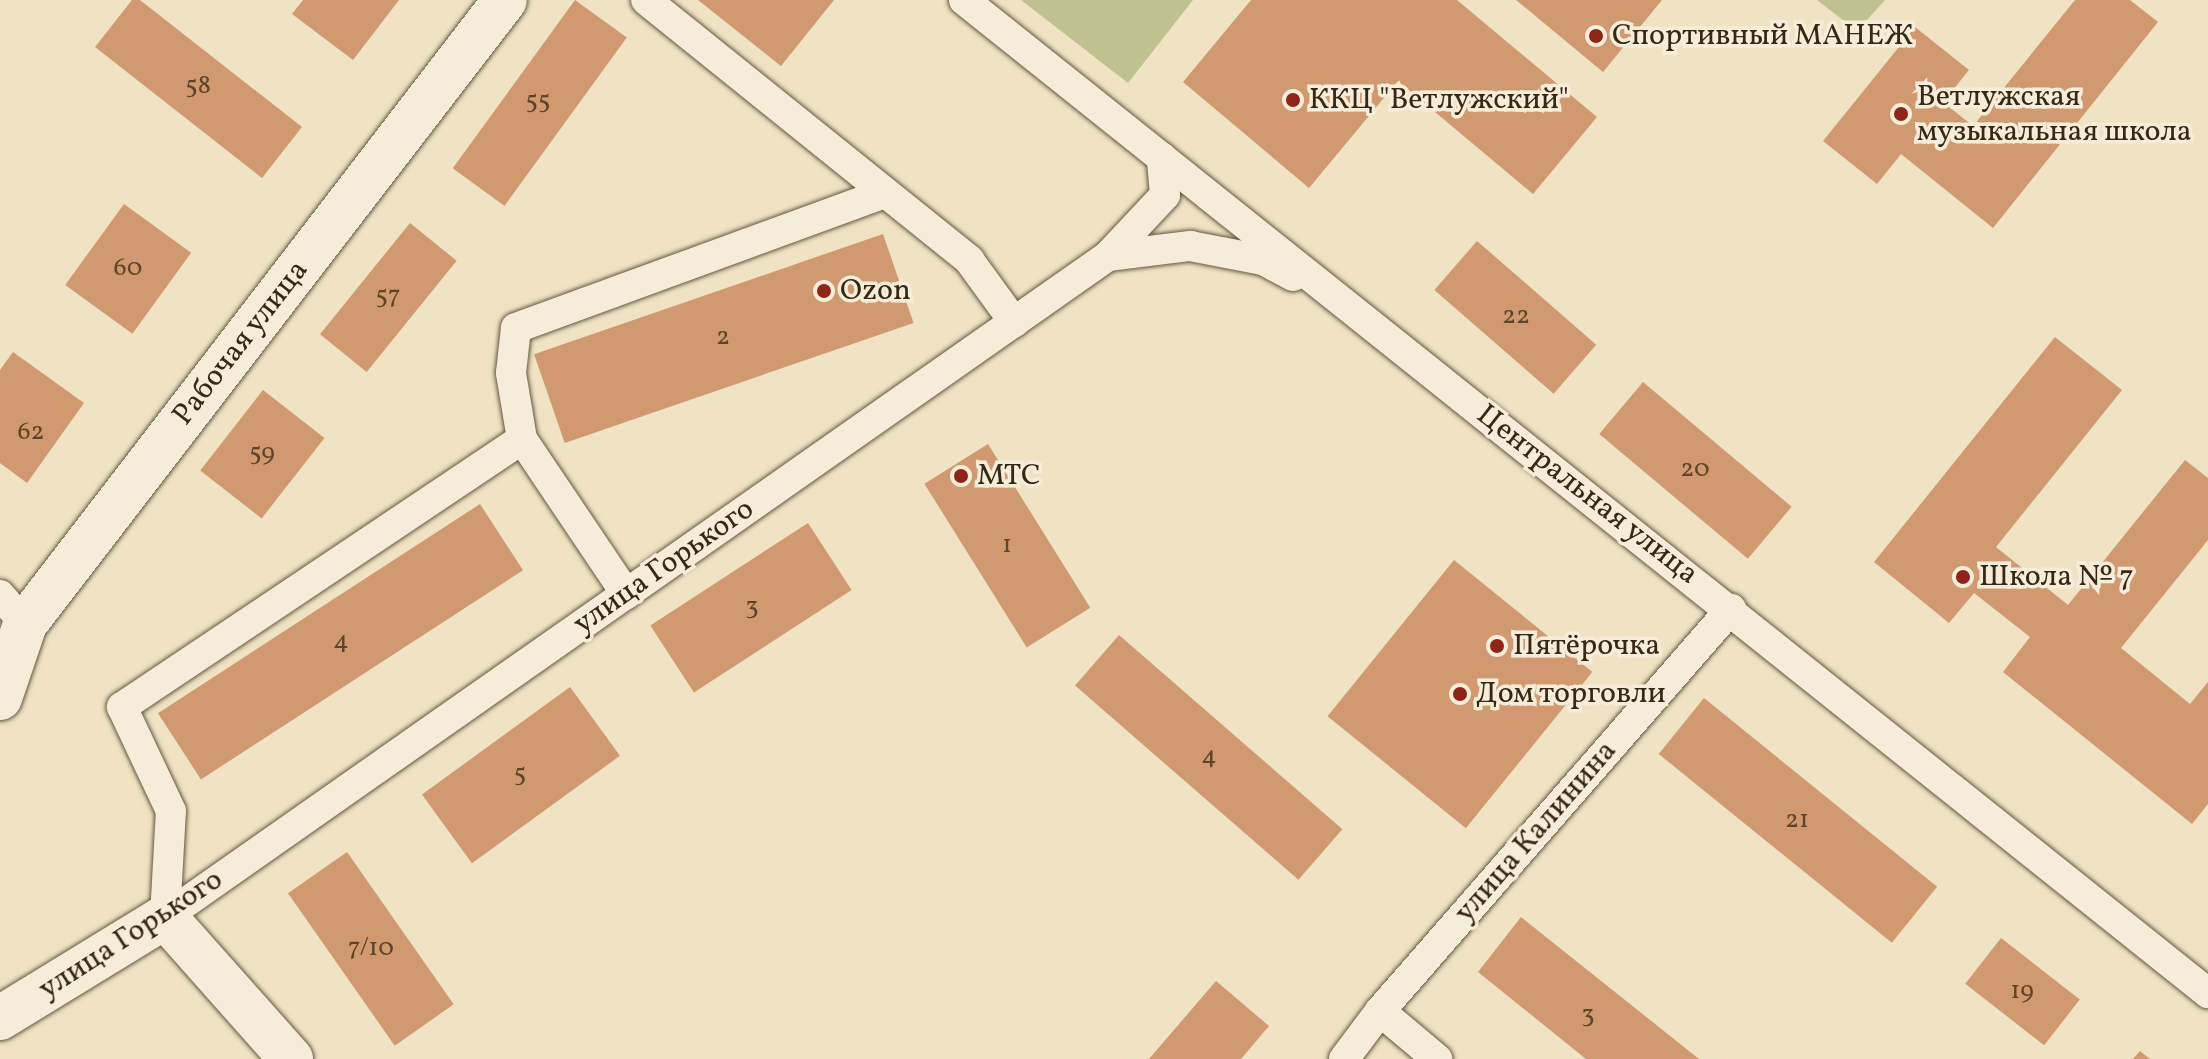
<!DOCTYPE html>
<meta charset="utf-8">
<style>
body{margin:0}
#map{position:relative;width:2208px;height:1059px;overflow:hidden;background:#efe3c4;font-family:Vollkorn,serif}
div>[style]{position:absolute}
.green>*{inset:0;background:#bfc290}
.building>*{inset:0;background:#d19970;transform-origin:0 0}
.roads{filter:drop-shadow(0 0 2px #66573f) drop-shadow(0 0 2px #66573f)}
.street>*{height:30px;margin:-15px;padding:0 15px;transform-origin:15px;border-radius:15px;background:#f5edd9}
.secondary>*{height:44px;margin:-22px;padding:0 22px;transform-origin:22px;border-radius:22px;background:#f5edd9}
.dots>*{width:22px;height:22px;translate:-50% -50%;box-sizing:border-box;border:4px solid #f5edd9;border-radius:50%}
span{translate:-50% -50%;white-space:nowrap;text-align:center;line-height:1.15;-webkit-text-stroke:7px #f5edd9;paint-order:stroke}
.number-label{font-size:26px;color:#5e442a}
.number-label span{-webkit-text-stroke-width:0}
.poi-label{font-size:30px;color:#382813}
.left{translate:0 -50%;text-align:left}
.street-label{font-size:30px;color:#382813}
</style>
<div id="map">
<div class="green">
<i style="clip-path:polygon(1021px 0,1193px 0,1128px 83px)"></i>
<i style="clip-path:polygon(1817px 0,1885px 0,1857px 31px)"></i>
</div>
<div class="building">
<i style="clip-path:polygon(132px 0,140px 0,302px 127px,262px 178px,95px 47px)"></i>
<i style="clip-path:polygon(303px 0,399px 0,353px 60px,292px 14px)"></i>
<i style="left:575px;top:0;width:64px;height:208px;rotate:36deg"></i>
<i style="clip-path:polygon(698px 0,834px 0,781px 66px)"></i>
<i style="clip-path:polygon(1251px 0,1457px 0,1597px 117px,1533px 194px,1398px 81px,1309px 188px,1183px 82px)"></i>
<i style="clip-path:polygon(1516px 0,1662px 0,1603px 72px)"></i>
<i style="clip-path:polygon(2075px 0,2130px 0,2158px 22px,1993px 228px,1901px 154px,1877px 184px,1823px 141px,1915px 27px,1969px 70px,1943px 102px,1973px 126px)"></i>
<i style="left:124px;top:204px;width:83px;height:100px;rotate:36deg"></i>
<i style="left:410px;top:223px;width:60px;height:143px;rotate:39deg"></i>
<i style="left:883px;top:234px;width:94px;height:369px;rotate:71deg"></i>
<i style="left:1477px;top:241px;width:158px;height:65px;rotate:41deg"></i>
<i style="clip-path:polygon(2055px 337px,2122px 390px,1996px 547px,2068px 605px,2185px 460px,2208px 478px,2208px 540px,2121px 648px,2190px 704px,2208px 682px,2208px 804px,2192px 824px,2003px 672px,2030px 637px,1974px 593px,1949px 623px,1874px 562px)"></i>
<i style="clip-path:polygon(13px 352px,84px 403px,27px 483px,0 463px,0 370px)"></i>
<i style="left:1643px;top:382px;width:194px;height:68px;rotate:40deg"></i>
<i style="left:263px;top:390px;width:78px;height:102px;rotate:38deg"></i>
<i style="left:988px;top:444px;width:193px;height:75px;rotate:58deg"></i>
<i style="left:480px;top:504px;width:79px;height:384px;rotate:57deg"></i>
<i style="left:808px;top:523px;width:80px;height:188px;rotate:57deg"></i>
<i style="left:1454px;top:560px;width:178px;height:201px;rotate:39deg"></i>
<i style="left:1119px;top:635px;width:296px;height:67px;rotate:41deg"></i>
<i style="left:570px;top:687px;width:85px;height:183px;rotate:54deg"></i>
<i style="left:1704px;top:698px;width:300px;height:72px;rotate:39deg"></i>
<i style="left:347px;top:852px;width:186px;height:72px;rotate:55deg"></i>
<i style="clip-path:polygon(1521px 917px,1699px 1059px,1586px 1059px,1478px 972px)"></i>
<i style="left:2001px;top:938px;width:100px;height:58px;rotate:38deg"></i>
<i style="clip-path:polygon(1216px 981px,1269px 1026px,1241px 1059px,1149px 1059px)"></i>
<i style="clip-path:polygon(2140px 1051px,2150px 1059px,2133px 1059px)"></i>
</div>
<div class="roads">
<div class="street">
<i style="left:646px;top:0;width:415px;rotate:38.8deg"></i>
<i style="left:969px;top:260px;width:77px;rotate:54deg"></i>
<i style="left:964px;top:0;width:1592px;rotate:38.6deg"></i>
<i style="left:1108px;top:256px;width:83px;rotate:-46.9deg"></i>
<i style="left:1165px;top:195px;width:38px;rotate:-95deg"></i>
<i style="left:522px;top:439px;width:187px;rotate:56.1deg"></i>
<i style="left:0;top:595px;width:38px;rotate:49deg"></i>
<i style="left:165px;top:917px;width:1152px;rotate:-35.03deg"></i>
<i style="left:1108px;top:256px;width:83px;rotate:-7deg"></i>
<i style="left:1190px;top:246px;width:74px;rotate:10.9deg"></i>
<i style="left:1263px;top:260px;width:34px;rotate:28deg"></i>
<i style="left:165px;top:917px;width:106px;rotate:-86.8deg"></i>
<i style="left:171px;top:811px;width:115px;rotate:-115.2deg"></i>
<i style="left:122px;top:707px;width:481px;rotate:-33.8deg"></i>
<i style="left:522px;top:439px;width:67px;rotate:-99.5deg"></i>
<i style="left:511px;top:373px;width:45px;rotate:-83.7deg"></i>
<i style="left:516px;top:328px;width:391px;rotate:-20.1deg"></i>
<i style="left:1380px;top:1011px;width:75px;rotate:40.1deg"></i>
<i style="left:1344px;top:1059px;width:60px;rotate:-53.1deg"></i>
<i style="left:1380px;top:1011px;width:534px;rotate:-48.87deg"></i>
</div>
<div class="secondary">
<i style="left:0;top:698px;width:78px;rotate:-71.3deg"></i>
<i style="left:25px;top:624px;width:787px;rotate:-52.43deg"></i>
<i style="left:0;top:1018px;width:193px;rotate:-31.5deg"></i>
<i style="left:165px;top:917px;width:190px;rotate:48.4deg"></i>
</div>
</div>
<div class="dots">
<i style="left:1596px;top:36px;background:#8f2418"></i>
<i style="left:1293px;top:100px;background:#8f2418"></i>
<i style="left:1901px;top:114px;background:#8f2418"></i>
<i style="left:824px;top:291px;background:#8f2418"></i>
<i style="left:961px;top:476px;background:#8f2418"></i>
<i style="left:1963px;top:577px;background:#8f2418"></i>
<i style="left:1497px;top:646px;background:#8f2418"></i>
<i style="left:1460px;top:694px;background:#8f2418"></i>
</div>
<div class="number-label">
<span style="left:198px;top:87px">58</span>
<span style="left:538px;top:102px">55</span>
<span style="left:128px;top:269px">60</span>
<span style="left:388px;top:297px">57</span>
<span style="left:1516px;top:317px">22</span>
<span style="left:723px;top:338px">2</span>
<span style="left:31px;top:433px">62</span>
<span style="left:262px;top:454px">59</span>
<span style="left:1695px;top:470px">20</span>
<span style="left:1007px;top:546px">1</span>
<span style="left:752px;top:608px">3</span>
<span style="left:341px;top:642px">4</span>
<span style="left:1209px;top:757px">4</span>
<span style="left:520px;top:775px">5</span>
<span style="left:1797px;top:821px">21</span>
<span style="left:371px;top:949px">7/10</span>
<span style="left:2022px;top:992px">19</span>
<span style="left:1588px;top:1016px">3</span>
</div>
<div class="poi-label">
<span class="left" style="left:1612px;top:36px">Спортивный МАНЕЖ</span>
<span class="left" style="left:1917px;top:114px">Ветлужская<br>музыкальная школа</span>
<span class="left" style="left:1309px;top:100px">ККЦ "Ветлужский"</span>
<span class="left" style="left:840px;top:291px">Ozon</span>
<span class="left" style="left:977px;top:476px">МТС</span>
<span class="left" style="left:1979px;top:577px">Школа № 7</span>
<span class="left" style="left:1513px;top:646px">Пятёрочка</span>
<span class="left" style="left:1476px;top:694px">Дом торговли</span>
</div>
<div class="street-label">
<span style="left:241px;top:343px;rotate:-52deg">Рабочая улица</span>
<span style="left:1587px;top:495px;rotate:38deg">Центральная улица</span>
<span style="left:664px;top:567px;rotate:-35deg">улица Горького</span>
<span style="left:1536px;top:832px;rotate:-49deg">улица Калинина</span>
<span style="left:131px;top:935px;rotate:-33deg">улица Горького</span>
</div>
</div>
